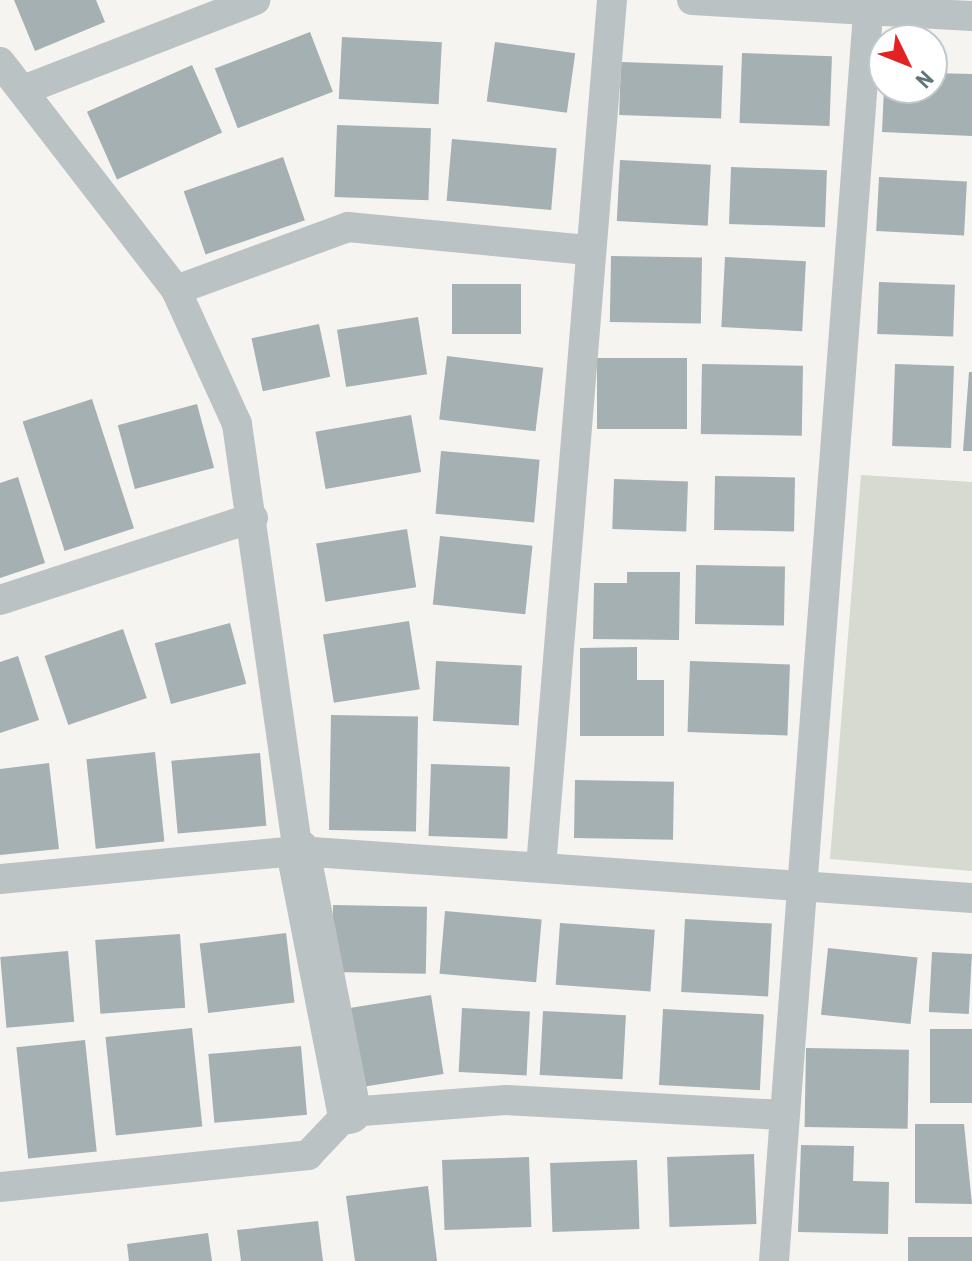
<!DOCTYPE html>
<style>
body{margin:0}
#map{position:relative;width:972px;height:1261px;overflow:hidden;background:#f5f4f1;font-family:"Roboto Condensed",sans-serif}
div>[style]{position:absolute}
.green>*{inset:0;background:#d6dad0}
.building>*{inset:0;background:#a4b0b2;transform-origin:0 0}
.service>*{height:30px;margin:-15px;padding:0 15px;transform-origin:15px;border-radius:15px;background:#bbc2c4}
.minor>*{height:44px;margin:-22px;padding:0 22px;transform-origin:22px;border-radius:22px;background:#bbc2c4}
span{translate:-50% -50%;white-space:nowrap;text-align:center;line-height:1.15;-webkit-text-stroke:8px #fff;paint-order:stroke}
.north{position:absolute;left:868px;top:24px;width:80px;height:80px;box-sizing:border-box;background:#fff;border:2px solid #bfc9cb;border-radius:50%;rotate:133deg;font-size:22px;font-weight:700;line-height:32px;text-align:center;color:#5f777c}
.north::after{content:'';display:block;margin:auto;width:28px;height:36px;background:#e32223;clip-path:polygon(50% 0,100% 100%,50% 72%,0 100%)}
</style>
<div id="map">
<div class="green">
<i style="clip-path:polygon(861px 475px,972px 482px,972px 871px,830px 859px)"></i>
</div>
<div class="building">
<i style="clip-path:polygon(14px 0,96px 0,105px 22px,35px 51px)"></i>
<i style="left:310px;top:32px;width:64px;height:102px;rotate:69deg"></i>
<i style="left:342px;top:37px;width:100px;height:62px;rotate:3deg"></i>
<i style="left:495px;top:42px;width:81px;height:60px;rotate:8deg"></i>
<i style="left:742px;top:53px;width:90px;height:70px;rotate:2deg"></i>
<i style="left:621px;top:62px;width:102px;height:53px;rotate:2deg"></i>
<i style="left:192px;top:65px;width:74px;height:115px;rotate:66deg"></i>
<i style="clip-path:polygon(932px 73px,972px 74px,972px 136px,882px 132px,884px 88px,932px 88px)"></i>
<i style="left:337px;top:125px;width:94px;height:72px;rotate:2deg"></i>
<i style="left:452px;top:139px;width:105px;height:62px;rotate:5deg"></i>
<i style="left:283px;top:157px;width:67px;height:105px;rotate:71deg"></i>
<i style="left:620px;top:160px;width:91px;height:61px;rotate:3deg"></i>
<i style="left:731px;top:167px;width:96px;height:57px;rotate:2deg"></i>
<i style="left:879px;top:177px;width:88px;height:54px;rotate:3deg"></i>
<i style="left:611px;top:256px;width:91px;height:66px;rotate:1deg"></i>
<i style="left:725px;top:257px;width:81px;height:70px;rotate:3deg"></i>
<i style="left:879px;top:282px;width:76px;height:52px;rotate:2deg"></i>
<i style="left:452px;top:284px;width:69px;height:50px"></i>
<i style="left:418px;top:317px;width:58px;height:82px;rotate:81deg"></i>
<i style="left:319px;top:324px;width:54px;height:69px;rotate:78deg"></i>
<i style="left:447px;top:356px;width:97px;height:64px;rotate:7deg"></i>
<i style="left:687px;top:358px;width:71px;height:90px;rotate:90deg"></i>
<i style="left:702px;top:364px;width:101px;height:70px;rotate:1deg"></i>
<i style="left:895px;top:364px;width:59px;height:82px;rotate:2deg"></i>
<i style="clip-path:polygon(969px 372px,972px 372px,972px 451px,963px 451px)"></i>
<i style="left:92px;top:399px;width:136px;height:73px;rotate:72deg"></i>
<i style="left:197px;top:404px;width:66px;height:82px;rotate:75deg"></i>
<i style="left:411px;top:415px;width:58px;height:97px;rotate:80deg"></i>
<i style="left:441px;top:451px;width:99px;height:63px;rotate:5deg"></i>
<i style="left:715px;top:476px;width:80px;height:54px;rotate:1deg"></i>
<i style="clip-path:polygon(18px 477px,45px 563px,0 578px,0 483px)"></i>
<i style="left:614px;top:479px;width:74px;height:50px;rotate:2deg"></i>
<i style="left:407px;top:529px;width:59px;height:92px;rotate:81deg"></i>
<i style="left:440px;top:536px;width:93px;height:69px;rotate:6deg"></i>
<i style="left:696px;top:565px;width:89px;height:59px;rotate:1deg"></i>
<i style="clip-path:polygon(627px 572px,680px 572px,679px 640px,593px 639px,594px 583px,627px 583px)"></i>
<i style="left:409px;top:621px;width:69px;height:87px;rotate:81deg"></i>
<i style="left:230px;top:623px;width:63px;height:78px;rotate:75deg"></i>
<i style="left:123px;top:629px;width:73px;height:83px;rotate:71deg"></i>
<i style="clip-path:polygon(637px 647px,637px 680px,664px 680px,664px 736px,580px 736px,580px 648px)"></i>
<i style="clip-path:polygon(18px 656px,39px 720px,0 733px,0 662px)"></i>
<i style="left:436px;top:661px;width:86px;height:60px;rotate:3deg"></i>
<i style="left:690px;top:661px;width:100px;height:71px;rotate:2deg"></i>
<i style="left:331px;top:715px;width:87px;height:115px;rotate:1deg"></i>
<i style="left:155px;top:752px;width:90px;height:69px;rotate:84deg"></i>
<i style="left:260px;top:753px;width:73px;height:89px;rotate:85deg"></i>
<i style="clip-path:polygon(49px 763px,59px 849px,0 855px,0 769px)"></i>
<i style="left:431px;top:764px;width:79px;height:72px;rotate:2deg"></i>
<i style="left:575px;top:780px;width:99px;height:58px;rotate:1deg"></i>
<i style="left:333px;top:905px;width:94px;height:67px;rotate:1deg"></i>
<i style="left:445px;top:911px;width:97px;height:63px;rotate:5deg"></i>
<i style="left:685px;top:919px;width:87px;height:73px;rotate:3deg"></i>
<i style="left:560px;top:923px;width:95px;height:62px;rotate:4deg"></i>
<i style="left:286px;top:933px;width:70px;height:87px;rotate:83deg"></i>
<i style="left:180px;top:934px;width:74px;height:85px;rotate:86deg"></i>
<i style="left:828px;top:948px;width:90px;height:67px;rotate:6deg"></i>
<i style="left:68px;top:951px;width:71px;height:68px;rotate:85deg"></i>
<i style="left:932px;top:952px;width:40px;height:60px;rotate:3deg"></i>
<i style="left:431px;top:995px;width:80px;height:84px;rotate:81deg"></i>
<i style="left:462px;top:1008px;width:68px;height:64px;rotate:3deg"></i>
<i style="left:663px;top:1009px;width:101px;height:76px;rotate:3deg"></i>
<i style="left:543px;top:1011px;width:83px;height:64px;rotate:3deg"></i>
<i style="left:192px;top:1028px;width:99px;height:87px;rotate:84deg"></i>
<i style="left:930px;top:1029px;width:42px;height:74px"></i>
<i style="left:85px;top:1040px;width:112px;height:69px;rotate:84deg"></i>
<i style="left:301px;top:1046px;width:69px;height:93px;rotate:85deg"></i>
<i style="left:806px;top:1048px;width:103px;height:79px;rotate:1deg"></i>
<i style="clip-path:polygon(915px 1124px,964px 1124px,972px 1204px,915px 1203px)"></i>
<i style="clip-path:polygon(801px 1145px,854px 1146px,853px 1181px,889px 1182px,888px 1234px,798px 1232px)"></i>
<i style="left:754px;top:1154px;width:70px;height:87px;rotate:88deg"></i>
<i style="left:529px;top:1157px;width:70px;height:87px;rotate:88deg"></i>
<i style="left:637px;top:1160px;width:69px;height:87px;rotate:88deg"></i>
<i style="clip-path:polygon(428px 1186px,437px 1261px,355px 1261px,346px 1196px)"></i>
<i style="clip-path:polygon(318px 1221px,323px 1261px,241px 1261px,237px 1230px)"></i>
<i style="clip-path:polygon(208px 1233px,212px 1261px,129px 1261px,127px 1244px)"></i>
<i style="left:908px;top:1237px;width:64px;height:24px"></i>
</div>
<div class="service">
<i style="left:692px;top:0;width:280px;rotate:3.3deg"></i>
<i style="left:0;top:62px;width:288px;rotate:52.3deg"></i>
<i style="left:176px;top:290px;width:147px;rotate:65.5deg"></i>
<i style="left:237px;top:424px;width:431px;rotate:81.9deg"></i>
<i style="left:26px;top:89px;width:246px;rotate:-21.2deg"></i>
<i style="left:176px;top:290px;width:183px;rotate:-20.1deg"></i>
<i style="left:348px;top:227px;width:240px;rotate:5.5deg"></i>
<i style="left:0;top:600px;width:266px;rotate:-18deg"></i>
<i style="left:541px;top:867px;width:870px;rotate:-85.32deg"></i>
<i style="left:0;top:879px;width:299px;rotate:-5.4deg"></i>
<i style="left:298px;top:851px;width:676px;rotate:3.99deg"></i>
<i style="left:0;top:1187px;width:310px;rotate:-5.9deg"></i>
<i style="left:308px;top:1155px;width:59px;rotate:-46.4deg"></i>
<i style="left:349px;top:1112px;width:157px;rotate:-4.4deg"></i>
<i style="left:506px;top:1100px;width:279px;rotate:3.1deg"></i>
<i style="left:774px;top:1261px;width:1265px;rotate:-85.69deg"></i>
</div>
<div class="minor">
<i style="left:298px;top:851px;width:266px;rotate:78.9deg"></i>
</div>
<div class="north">N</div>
</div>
